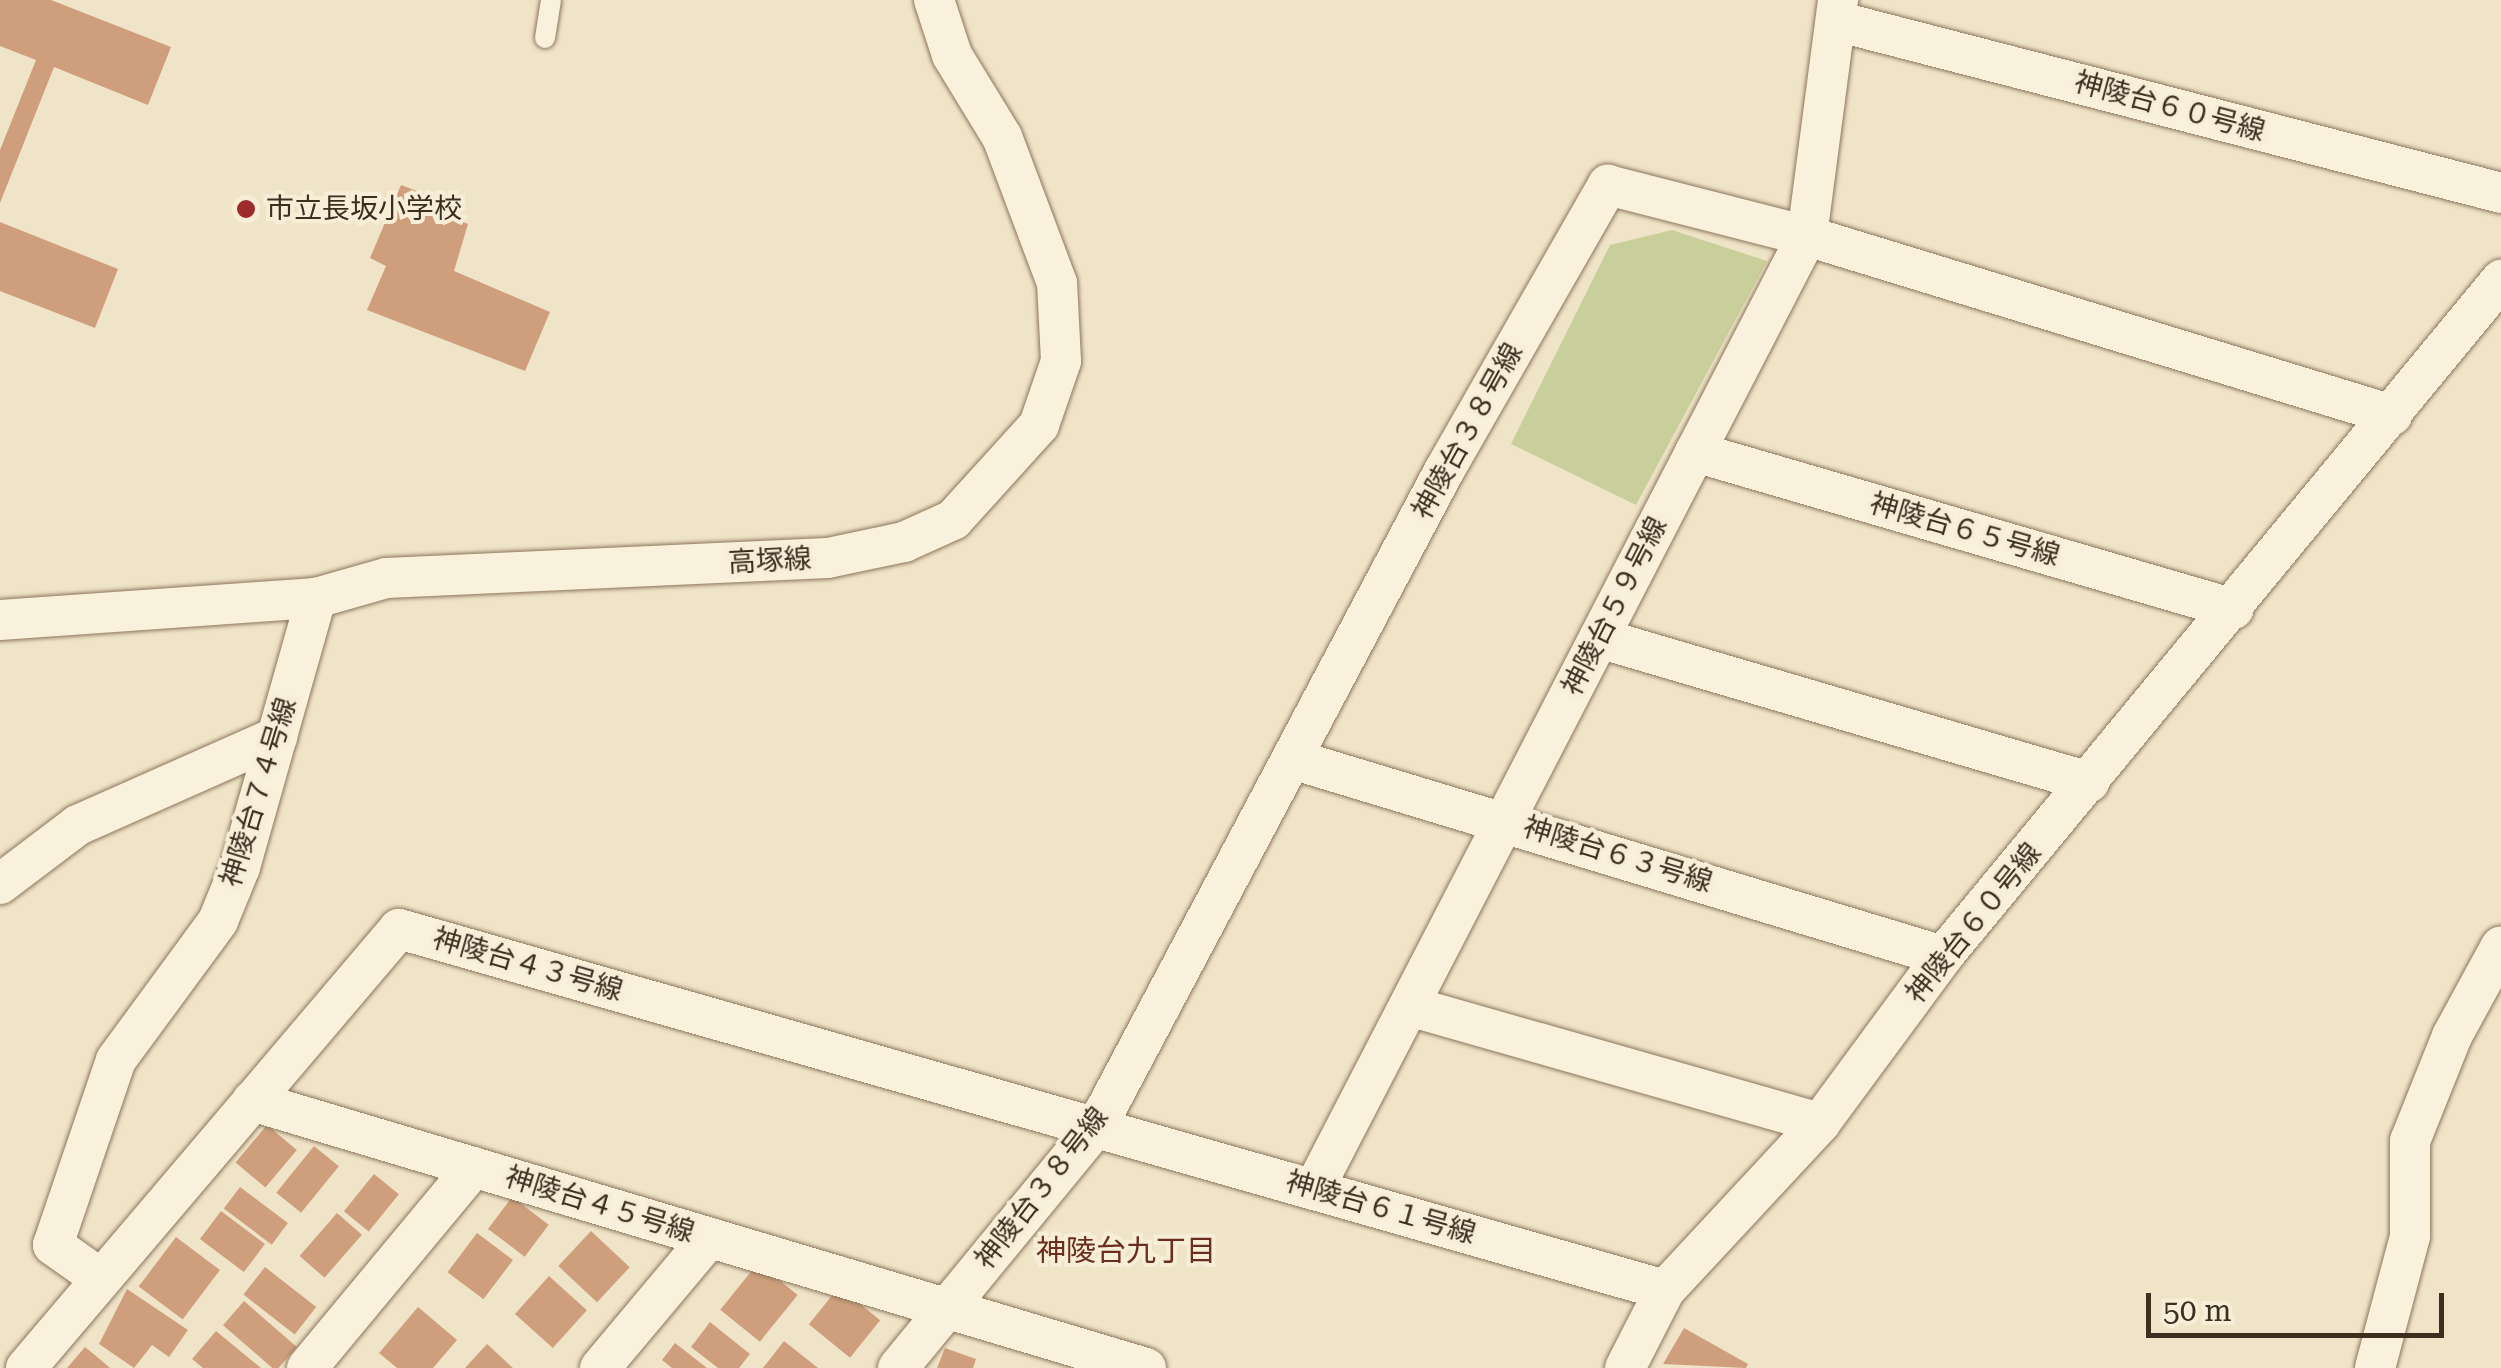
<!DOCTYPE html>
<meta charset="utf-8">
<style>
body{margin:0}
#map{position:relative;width:2501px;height:1368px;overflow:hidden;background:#f0e4c8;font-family:"Roboto Serif","Noto Sans JP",serif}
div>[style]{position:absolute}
.green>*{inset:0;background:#c9cf9b}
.building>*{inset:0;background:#cf9f7d;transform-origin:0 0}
.roads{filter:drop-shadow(0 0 2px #8d765c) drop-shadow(0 0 2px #8d765c)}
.service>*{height:20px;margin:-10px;padding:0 10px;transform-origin:10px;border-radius:10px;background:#faf1dc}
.minor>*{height:40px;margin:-20px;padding:0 20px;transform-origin:20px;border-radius:20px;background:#faf1dc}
.dots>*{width:28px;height:28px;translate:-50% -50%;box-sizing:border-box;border:5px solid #f7eed8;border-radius:50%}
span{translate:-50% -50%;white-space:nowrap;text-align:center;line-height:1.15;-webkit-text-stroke:8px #f7eed8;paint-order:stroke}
.street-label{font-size:28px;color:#3d2e20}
.poi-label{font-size:28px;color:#3d2e20}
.left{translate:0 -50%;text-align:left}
.neighbourhood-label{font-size:30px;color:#6b2e1e}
.scale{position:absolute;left:2146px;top:1293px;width:298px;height:45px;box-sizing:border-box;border:5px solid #3d2e20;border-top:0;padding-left:12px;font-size:30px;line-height:35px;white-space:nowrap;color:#3d2e20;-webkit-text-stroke:8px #f7eed8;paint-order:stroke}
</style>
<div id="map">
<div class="green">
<i style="clip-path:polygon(1672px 230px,1767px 261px,1636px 505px,1511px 444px,1610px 245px)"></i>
</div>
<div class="building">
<i style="clip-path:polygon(0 0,51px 0,171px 47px,148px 105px,54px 67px,0 203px,0 150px,36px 60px,0 46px)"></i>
<i style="clip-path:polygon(401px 185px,443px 201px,439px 213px,468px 224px,454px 271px,550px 312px,525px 371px,367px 310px,386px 266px,370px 258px)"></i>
<i style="clip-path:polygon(0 222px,118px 269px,95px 328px,0 291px)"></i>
<i style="left:267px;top:1125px;width:39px;height:49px;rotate:40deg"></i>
<i style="left:314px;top:1146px;width:32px;height:60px;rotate:39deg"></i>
<i style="left:374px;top:1174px;width:32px;height:48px;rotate:39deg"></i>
<i style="left:240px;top:1187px;width:60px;height:27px;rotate:37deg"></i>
<i style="left:512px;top:1197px;width:46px;height:40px;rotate:37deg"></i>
<i style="left:221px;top:1211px;width:55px;height:35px;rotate:37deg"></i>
<i style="left:337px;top:1213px;width:33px;height:57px;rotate:41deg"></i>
<i style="left:591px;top:1231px;width:53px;height:48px;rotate:43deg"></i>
<i style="left:477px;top:1233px;width:45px;height:49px;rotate:37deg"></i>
<i style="left:176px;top:1237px;width:55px;height:62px;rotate:37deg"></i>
<i style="left:758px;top:1263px;width:51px;height:60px;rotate:39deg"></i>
<i style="left:265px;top:1267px;width:65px;height:35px;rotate:38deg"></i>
<i style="left:549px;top:1276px;width:51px;height:51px;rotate:42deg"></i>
<i style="left:839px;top:1287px;width:53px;height:48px;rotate:39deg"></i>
<i style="clip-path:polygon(127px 1289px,188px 1330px,169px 1357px,152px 1345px,134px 1368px,99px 1344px)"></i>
<i style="left:244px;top:1301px;width:70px;height:32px;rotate:41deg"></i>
<i style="clip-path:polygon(418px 1307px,457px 1340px,433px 1368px,397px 1368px,379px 1353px)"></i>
<i style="clip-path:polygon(710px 1322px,750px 1354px,739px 1368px,718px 1368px,691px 1347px)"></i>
<i style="clip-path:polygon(1684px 1328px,1748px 1364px,1746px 1368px,1663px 1364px)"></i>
<i style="clip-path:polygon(216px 1331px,261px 1368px,203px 1368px,192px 1359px)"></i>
<i style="clip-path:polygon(784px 1341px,818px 1368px,763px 1368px)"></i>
<i style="clip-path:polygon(675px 1343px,707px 1368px,672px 1368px,662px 1360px)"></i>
<i style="clip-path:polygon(487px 1344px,513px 1368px,465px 1368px)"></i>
<i style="clip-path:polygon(85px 1347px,102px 1361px,110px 1368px,67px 1368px)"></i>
<i style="clip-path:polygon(945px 1348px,976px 1359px,973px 1368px,937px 1368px)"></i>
</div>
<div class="roads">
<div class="service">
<i style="left:545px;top:38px;width:38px;rotate:-81deg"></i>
</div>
<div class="minor">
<i style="left:1840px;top:22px;width:683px;rotate:14.5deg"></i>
<i style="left:1695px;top:452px;width:561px;rotate:16.24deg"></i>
<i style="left:0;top:620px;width:317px;rotate:-4deg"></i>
<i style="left:316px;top:598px;width:73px;rotate:-15.9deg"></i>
<i style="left:386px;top:578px;width:442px;rotate:-2.6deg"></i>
<i style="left:828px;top:558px;width:78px;rotate:-11.9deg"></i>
<i style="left:904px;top:542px;width:54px;rotate:-24.2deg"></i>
<i style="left:953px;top:520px;width:128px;rotate:-47.8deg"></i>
<i style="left:1039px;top:425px;width:68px;rotate:-71deg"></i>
<i style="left:1061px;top:361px;width:78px;rotate:-92.9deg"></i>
<i style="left:1057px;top:283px;width:156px;rotate:-110.6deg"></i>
<i style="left:1002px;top:137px;width:96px;rotate:-121.4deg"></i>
<i style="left:952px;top:55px;width:58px;rotate:-108.1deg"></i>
<i style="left:1599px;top:638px;width:511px;rotate:16.38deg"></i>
<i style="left:1292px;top:759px;width:680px;rotate:16.84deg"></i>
<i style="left:0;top:884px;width:98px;rotate:-37.1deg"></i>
<i style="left:78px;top:825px;width:218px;rotate:-23.9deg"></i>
<i style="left:1409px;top:1006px;width:427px;rotate:15.9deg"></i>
<i style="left:252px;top:1101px;width:933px;rotate:16.63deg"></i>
<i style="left:1314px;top:1189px;width:1073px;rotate:-62.65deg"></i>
<i style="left:1807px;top:236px;width:238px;rotate:-82.5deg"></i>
<i style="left:101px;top:1279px;width:59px;rotate:-144.7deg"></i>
<i style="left:53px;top:1245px;width:195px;rotate:-71.2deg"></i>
<i style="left:116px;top:1060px;width:172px;rotate:-53.7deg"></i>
<i style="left:218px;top:921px;width:58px;rotate:-67.8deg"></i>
<i style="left:240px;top:867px;width:280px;rotate:-74.2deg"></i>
<i style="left:26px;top:1368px;width:576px;rotate:-49.65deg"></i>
<i style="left:399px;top:929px;width:1316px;rotate:15.92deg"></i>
<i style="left:307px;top:1368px;width:261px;rotate:-50.3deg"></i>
<i style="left:600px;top:1368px;width:170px;rotate:-50deg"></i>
<i style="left:898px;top:1368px;width:313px;rotate:-50.6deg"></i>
<i style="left:1097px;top:1126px;width:741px;rotate:-62.09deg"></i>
<i style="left:1444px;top:471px;width:330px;rotate:-60.2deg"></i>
<i style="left:1608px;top:185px;width:205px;rotate:14.4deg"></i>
<i style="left:1807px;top:236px;width:612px;rotate:17.01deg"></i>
<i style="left:1625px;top:1368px;width:88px;rotate:-62.9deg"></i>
<i style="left:1665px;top:1290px;width:228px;rotate:-47.1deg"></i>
<i style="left:1820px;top:1123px;width:207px;rotate:-53.6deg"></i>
<i style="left:1943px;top:956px;width:877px;rotate:-50.46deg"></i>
<i style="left:2375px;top:1368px;width:137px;rotate:-75.1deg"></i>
<i style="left:2410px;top:1236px;width:95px;rotate:-90deg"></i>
<i style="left:2410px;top:1141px;width:113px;rotate:-68.2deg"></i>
<i style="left:2452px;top:1036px;width:102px;rotate:-61.4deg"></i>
</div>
</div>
<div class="dots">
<i style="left:246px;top:209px;background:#9e2a2b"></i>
</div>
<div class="street-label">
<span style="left:2170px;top:107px;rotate:15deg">神陵台６０号線</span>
<span style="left:1468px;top:431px;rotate:-61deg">神陵台３８号線</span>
<span style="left:1965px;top:530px;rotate:16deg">神陵台６５号線</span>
<span style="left:770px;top:561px;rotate:-3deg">高塚線</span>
<span style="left:1615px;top:606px;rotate:-63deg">神陵台５９号線</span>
<span style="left:259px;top:792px;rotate:-73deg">神陵台７４号線</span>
<span style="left:1618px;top:855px;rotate:17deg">神陵台６３号線</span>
<span style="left:1974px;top:923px;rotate:-51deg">神陵台６０号線</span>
<span style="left:528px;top:965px;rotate:16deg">神陵台４３号線</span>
<span style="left:1042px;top:1188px;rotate:-52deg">神陵台３８号線</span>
<span style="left:600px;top:1205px;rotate:17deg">神陵台４５号線</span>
<span style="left:1381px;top:1208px;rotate:16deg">神陵台６１号線</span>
</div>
<div class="poi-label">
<span class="left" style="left:266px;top:209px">市立長坂小学校</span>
</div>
<div class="neighbourhood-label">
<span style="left:1126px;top:1251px">神陵台九丁目</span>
</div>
<div class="scale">50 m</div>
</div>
